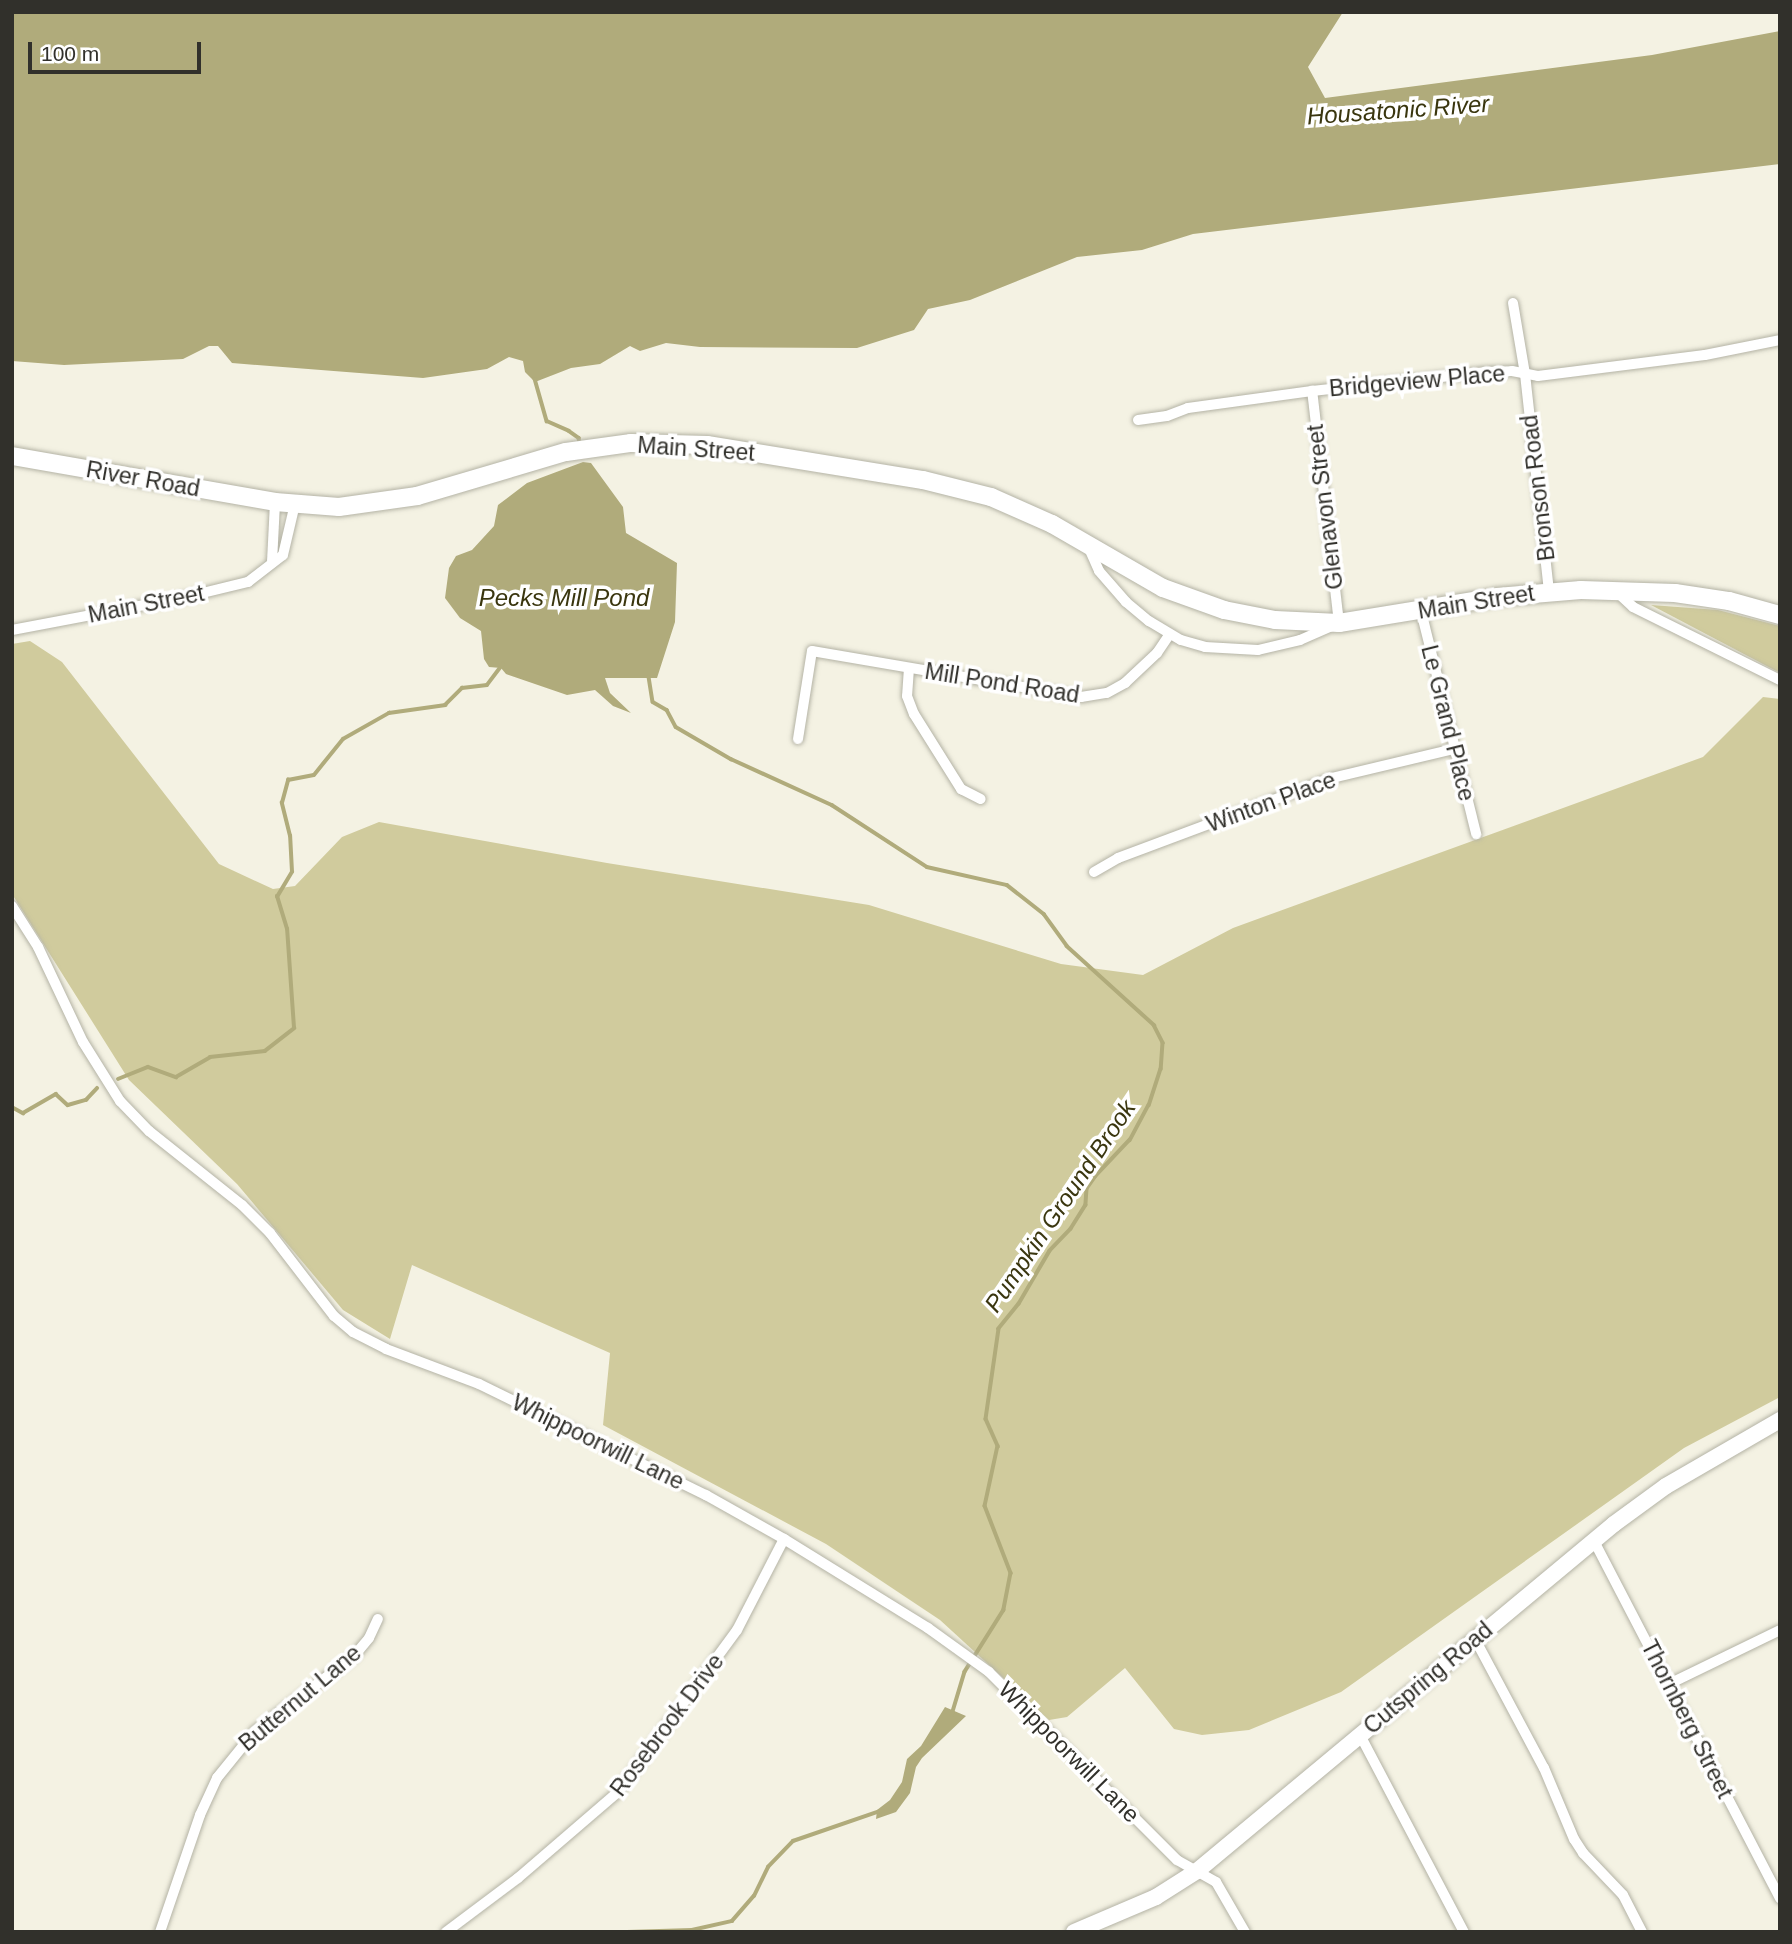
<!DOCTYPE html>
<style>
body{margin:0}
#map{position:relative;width:1792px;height:1944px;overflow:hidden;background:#f4f2e3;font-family:Arial,sans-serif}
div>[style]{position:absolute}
.green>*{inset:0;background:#d0cb9d}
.water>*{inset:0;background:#b0ab7b}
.stream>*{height:3.5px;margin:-1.75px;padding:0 1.75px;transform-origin:1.75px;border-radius:1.75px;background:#b0ab7b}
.roads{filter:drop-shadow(0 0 2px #b4b3a5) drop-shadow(0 0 2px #b4b3a5)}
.street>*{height:10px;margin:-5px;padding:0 5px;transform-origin:5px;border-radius:5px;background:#fff}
.secondary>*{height:16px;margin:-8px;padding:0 8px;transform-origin:8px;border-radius:8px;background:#fff}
.primary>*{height:18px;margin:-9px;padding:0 9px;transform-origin:9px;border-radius:9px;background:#fff}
span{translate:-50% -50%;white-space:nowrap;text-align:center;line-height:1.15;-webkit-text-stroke:7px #fff;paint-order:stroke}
.street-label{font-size:23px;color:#31302b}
.water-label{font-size:24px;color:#3a360f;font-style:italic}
.frame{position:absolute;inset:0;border:14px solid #31302b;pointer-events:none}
.scale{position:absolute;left:28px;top:42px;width:173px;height:32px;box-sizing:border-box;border:4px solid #31302b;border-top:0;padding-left:9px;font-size:21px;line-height:24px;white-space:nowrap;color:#31302b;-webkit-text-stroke:5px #fff;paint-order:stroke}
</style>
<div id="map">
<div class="green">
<i style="clip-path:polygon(1651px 605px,1718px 610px,1780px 626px,1780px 673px)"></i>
<i style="clip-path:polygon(30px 641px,62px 662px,219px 864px,273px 889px,295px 886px,342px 837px,379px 822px,607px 863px,869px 905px,1061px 964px,1143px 975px,1233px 928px,1703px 757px,1763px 697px,1780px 699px,1780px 1397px,1684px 1448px,1341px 1692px,1249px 1730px,1202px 1735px,1174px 1729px,1125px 1668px,1067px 1717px,1049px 1720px,940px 1620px,826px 1544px,603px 1425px,610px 1353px,412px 1265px,390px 1339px,343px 1310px,237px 1184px,129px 1080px,12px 894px,12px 644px)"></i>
</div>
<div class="water">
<i style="clip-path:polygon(12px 12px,1343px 12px,1308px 67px,1325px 98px,1652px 55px,1780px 31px,1780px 164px,1193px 234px,1142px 250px,1077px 257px,970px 300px,928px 309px,914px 330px,857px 348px,700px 347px,666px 343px,640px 351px,630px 346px,600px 364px,571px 368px,535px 382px,525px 372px,523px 361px,509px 357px,487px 369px,423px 378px,232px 363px,218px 346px,209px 346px,183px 359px,64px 365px,12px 361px)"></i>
<i style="clip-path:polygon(583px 462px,591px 463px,623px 507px,626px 533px,677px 563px,675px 622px,657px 678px,605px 678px,610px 693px,631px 713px,613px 706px,595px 690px,567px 695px,506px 674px,501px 668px,489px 667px,484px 659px,481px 631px,460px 618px,445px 598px,449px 568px,456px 556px,472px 550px,494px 526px,498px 505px,527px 483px)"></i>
<i style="clip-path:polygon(945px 1707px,966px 1716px,922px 1758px,916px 1767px,910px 1793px,896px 1812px,876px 1819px,877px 1810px,890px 1800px,902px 1782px,907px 1759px,921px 1746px)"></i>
</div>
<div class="stream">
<i style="left:535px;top:379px;width:44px;rotate:74.1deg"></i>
<i style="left:547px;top:421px;width:24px;rotate:24deg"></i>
<i style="left:569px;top:431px;width:12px;rotate:35deg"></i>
<i style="left:579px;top:438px;width:6px;rotate:81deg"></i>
<i style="left:649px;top:677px;width:25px;rotate:81deg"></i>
<i style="left:653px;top:702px;width:16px;rotate:30deg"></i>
<i style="left:667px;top:710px;width:19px;rotate:62deg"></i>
<i style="left:676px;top:727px;width:64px;rotate:30.2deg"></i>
<i style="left:731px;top:759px;width:111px;rotate:24.5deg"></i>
<i style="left:832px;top:805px;width:113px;rotate:33.1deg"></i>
<i style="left:927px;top:867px;width:82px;rotate:12.7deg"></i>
<i style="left:1007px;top:885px;width:47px;rotate:38.1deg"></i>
<i style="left:1044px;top:914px;width:39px;rotate:54deg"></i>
<i style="left:1067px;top:946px;width:118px;rotate:42.2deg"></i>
<i style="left:1154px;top:1025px;width:20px;rotate:63deg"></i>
<i style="left:1163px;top:1043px;width:26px;rotate:94deg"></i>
<i style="left:1161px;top:1069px;width:38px;rotate:108deg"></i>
<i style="left:1149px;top:1105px;width:40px;rotate:118deg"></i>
<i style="left:1130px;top:1140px;width:50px;rotate:133.4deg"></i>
<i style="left:1096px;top:1176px;width:16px;rotate:125deg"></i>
<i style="left:1087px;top:1189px;width:16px;rotate:94deg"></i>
<i style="left:1086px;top:1205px;width:28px;rotate:122deg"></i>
<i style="left:1071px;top:1229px;width:30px;rotate:134deg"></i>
<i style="left:1050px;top:1251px;width:61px;rotate:120.3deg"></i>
<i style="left:1019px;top:1304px;width:32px;rotate:129deg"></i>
<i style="left:999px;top:1329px;width:91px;rotate:98.2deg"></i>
<i style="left:986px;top:1419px;width:30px;rotate:66deg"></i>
<i style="left:998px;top:1446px;width:61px;rotate:102.2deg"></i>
<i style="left:985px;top:1506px;width:72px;rotate:68.8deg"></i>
<i style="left:1011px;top:1573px;width:38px;rotate:101deg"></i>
<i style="left:1004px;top:1610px;width:73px;rotate:122.2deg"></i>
<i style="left:965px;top:1672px;width:45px;rotate:106.8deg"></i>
<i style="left:118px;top:1079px;width:32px;rotate:-22deg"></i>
<i style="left:148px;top:1067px;width:30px;rotate:20deg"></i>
<i style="left:176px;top:1077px;width:39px;rotate:-30deg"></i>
<i style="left:210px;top:1057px;width:55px;rotate:-6.2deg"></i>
<i style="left:265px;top:1051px;width:37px;rotate:-38deg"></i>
<i style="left:294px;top:1028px;width:99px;rotate:-94deg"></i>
<i style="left:287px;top:929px;width:34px;rotate:-107deg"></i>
<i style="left:277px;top:897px;width:29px;rotate:-59deg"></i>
<i style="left:292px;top:872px;width:36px;rotate:-93deg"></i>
<i style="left:290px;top:836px;width:34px;rotate:-104deg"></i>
<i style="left:282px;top:803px;width:24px;rotate:-75deg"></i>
<i style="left:288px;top:780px;width:26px;rotate:-11deg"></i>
<i style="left:314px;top:775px;width:46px;rotate:-51.1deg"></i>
<i style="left:343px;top:739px;width:53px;rotate:-29.5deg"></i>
<i style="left:389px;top:713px;width:57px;rotate:-8.1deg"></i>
<i style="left:445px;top:705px;width:24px;rotate:-45deg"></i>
<i style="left:462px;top:688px;width:25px;rotate:-7deg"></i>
<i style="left:487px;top:685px;width:26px;rotate:-53deg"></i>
<i style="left:12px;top:1107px;width:13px;rotate:29deg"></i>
<i style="left:23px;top:1113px;width:38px;rotate:-30deg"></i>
<i style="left:56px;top:1094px;width:16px;rotate:43deg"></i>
<i style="left:68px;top:1105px;width:19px;rotate:-16deg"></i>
<i style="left:86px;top:1100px;width:16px;rotate:-47deg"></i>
<i style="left:627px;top:1932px;width:65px;rotate:-1.8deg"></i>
<i style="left:692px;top:1930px;width:41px;rotate:-12.7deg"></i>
<i style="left:732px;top:1921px;width:33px;rotate:-49deg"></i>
<i style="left:754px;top:1896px;width:32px;rotate:-64deg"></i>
<i style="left:768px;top:1867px;width:36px;rotate:-46deg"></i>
<i style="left:793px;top:1841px;width:92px;rotate:-19deg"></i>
</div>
<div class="roads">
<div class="street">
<i style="left:1513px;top:303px;width:72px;rotate:80.4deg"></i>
<i style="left:1525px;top:374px;width:218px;rotate:83.7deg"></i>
<i style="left:1138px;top:420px;width:29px;rotate:-8deg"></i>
<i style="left:1167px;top:416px;width:22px;rotate:-21deg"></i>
<i style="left:1188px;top:408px;width:125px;rotate:-7.8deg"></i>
<i style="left:1312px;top:391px;width:176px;rotate:-6.2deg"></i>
<i style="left:1487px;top:372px;width:25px;rotate:-2deg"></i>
<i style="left:1512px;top:371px;width:26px;rotate:11deg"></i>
<i style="left:1538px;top:376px;width:168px;rotate:-7.2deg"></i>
<i style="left:1705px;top:355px;width:76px;rotate:-11.3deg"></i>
<i style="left:1088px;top:546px;width:27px;rotate:66deg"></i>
<i style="left:1099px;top:571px;width:41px;rotate:48.9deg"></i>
<i style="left:1126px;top:602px;width:30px;rotate:40deg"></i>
<i style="left:1149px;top:621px;width:37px;rotate:31deg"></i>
<i style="left:1181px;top:640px;width:25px;rotate:16deg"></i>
<i style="left:1205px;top:647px;width:53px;rotate:3.2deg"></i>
<i style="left:1258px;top:650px;width:43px;rotate:-13.4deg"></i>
<i style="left:1300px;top:640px;width:43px;rotate:-23.6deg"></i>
<i style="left:1339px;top:623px;width:234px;rotate:-96.6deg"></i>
<i style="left:272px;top:562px;width:60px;rotate:-87.1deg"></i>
<i style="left:1617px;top:592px;width:22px;rotate:43deg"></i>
<i style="left:1633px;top:607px;width:164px;rotate:26.4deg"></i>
<i style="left:1421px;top:611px;width:230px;rotate:76.1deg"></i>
<i style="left:12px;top:630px;width:177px;rotate:-10.7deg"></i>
<i style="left:186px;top:597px;width:64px;rotate:-13.6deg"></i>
<i style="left:248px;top:582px;width:44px;rotate:-37.6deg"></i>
<i style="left:283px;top:555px;width:52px;rotate:-76.8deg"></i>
<i style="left:909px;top:668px;width:28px;rotate:94deg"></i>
<i style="left:907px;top:696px;width:19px;rotate:69deg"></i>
<i style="left:914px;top:714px;width:89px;rotate:57.9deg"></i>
<i style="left:961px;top:789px;width:22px;rotate:27deg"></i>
<i style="left:798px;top:739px;width:89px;rotate:-81deg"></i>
<i style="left:812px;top:651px;width:273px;rotate:9.7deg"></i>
<i style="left:1081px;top:697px;width:26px;rotate:-9deg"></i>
<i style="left:1107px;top:693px;width:21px;rotate:-29deg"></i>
<i style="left:1125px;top:683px;width:44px;rotate:-43.2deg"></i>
<i style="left:1157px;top:653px;width:22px;rotate:-56deg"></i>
<i style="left:1094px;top:872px;width:28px;rotate:-30deg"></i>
<i style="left:1118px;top:858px;width:228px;rotate:-20.5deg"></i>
<i style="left:1332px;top:778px;width:125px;rotate:-13.4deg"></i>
<i style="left:12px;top:906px;width:49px;rotate:57.6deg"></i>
<i style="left:38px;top:947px;width:105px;rotate:64.7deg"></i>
<i style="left:83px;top:1042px;width:70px;rotate:57.9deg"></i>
<i style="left:120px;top:1101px;width:42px;rotate:46deg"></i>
<i style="left:149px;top:1131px;width:119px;rotate:38.5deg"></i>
<i style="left:242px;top:1205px;width:40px;rotate:45deg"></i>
<i style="left:270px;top:1233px;width:105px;rotate:52.4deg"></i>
<i style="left:334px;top:1316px;width:25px;rotate:40deg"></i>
<i style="left:353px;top:1332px;width:37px;rotate:27deg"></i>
<i style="left:386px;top:1349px;width:99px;rotate:20.6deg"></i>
<i style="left:479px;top:1384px;width:253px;rotate:26.1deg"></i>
<i style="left:706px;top:1495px;width:90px;rotate:29.4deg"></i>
<i style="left:784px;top:1539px;width:169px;rotate:31.7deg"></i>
<i style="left:928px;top:1628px;width:75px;rotate:35.8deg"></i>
<i style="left:989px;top:1672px;width:266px;rotate:45deg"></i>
<i style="left:1177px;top:1860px;width:45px;rotate:29.4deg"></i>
<i style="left:1216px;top:1882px;width:58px;rotate:59.9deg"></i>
<i style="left:1594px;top:1541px;width:403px;rotate:62.5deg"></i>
<i style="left:1475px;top:1639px;width:146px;rotate:61.9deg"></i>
<i style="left:1544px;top:1768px;width:77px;rotate:67.1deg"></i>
<i style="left:1574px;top:1839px;width:17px;rotate:57deg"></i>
<i style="left:1583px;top:1853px;width:58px;rotate:46.4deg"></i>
<i style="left:1623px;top:1895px;width:42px;rotate:62.8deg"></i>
<i style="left:1669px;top:1684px;width:123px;rotate:-25.9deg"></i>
<i style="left:1360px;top:1735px;width:223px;rotate:62.2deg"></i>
<i style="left:160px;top:1932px;width:124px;rotate:-71.1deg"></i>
<i style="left:200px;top:1815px;width:41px;rotate:-65.3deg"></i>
<i style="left:217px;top:1778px;width:60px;rotate:-51deg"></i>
<i style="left:255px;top:1731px;width:124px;rotate:-37.1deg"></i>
<i style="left:354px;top:1656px;width:23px;rotate:-50deg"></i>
<i style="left:369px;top:1638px;width:21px;rotate:-65deg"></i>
<i style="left:446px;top:1932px;width:90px;rotate:-36.9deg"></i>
<i style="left:518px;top:1878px;width:132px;rotate:-40.7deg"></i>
<i style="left:618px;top:1792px;width:201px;rotate:-53.7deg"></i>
<i style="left:737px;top:1630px;width:102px;rotate:-62.7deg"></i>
</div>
<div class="secondary">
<i style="left:1074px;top:1932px;width:89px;rotate:-23.1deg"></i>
<i style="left:1156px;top:1897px;width:49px;rotate:-32.4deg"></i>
<i style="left:1197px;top:1871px;width:542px;rotate:-39.77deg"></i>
<i style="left:1614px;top:1524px;width:64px;rotate:-36.2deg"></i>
<i style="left:1666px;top:1486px;width:132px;rotate:-30.1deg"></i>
</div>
<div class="primary">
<i style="left:12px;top:456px;width:267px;rotate:9.9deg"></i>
<i style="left:275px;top:502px;width:64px;rotate:4.5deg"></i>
<i style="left:339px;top:507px;width:79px;rotate:-8deg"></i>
<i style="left:417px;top:496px;width:155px;rotate:-16.5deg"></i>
<i style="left:566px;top:452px;width:66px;rotate:-7.9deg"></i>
<i style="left:631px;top:443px;width:76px;rotate:1.5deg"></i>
<i style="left:707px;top:445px;width:219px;rotate:9.2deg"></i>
<i style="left:923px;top:480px;width:70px;rotate:14deg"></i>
<i style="left:991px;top:497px;width:67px;rotate:23.9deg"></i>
<i style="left:1052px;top:524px;width:128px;rotate:30deg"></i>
<i style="left:1163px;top:588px;width:65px;rotate:19.8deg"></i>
<i style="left:1224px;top:610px;width:52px;rotate:11.1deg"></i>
<i style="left:1275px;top:620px;width:64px;rotate:2.7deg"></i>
<i style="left:1339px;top:623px;width:160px;rotate:-9.3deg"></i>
<i style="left:1497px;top:597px;width:84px;rotate:-4.8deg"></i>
<i style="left:1581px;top:590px;width:94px;rotate:1.8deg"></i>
<i style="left:1675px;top:593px;width:55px;rotate:8.4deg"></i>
<i style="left:1729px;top:601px;width:53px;rotate:15.4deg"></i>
</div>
</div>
<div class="street-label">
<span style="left:1417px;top:381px;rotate:-5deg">Bridgeview Place</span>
<span style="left:696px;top:449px;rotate:4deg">Main Street</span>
<span style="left:143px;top:479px;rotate:10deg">River Road</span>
<span style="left:1538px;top:488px;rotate:-97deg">Bronson Road</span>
<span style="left:1325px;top:507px;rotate:-97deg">Glenavon Street</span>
<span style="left:1476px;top:602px;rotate:-9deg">Main Street</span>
<span style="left:146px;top:604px;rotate:-11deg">Main Street</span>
<span style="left:1002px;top:683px;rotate:9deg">Mill Pond Road</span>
<span style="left:1448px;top:723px;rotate:76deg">Le Grand Place</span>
<span style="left:1271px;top:802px;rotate:-20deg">Winton Place</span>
<span style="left:598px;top:1442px;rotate:26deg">Whippoorwill Lane</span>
<span style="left:1428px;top:1678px;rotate:-40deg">Cutspring Road</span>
<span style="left:300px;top:1698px;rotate:-40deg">Butternut Lane</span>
<span style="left:1687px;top:1719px;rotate:63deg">Thornberg Street</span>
<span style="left:667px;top:1725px;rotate:-53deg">Rosebrook Drive</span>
<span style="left:1069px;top:1752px;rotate:45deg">Whippoorwill Lane</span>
</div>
<div class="water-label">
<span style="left:1398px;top:110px;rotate:-4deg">Housatonic River</span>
<span style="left:564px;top:598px">Pecks Mill Pond</span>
<span style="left:1060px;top:1206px;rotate:-56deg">Pumpkin Ground Brook</span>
</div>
<div class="frame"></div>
<div class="scale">100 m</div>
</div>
